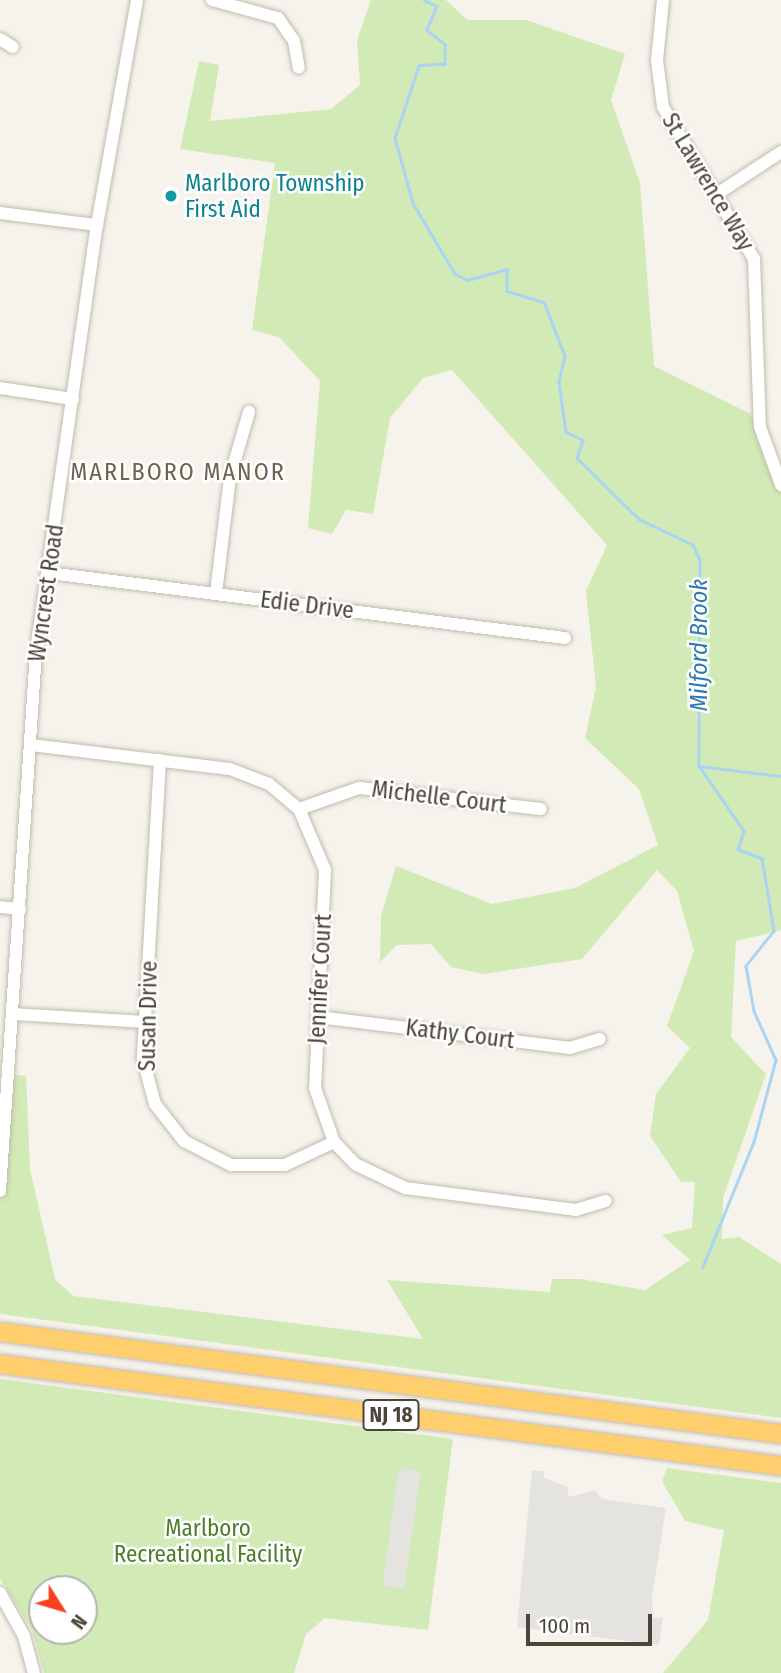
<!DOCTYPE html>
<style>
body{margin:0}
#map{position:relative;width:781px;height:1673px;overflow:hidden;background:#f6f3ec;font-family:"Fira Sans Condensed",sans-serif}
div>[style]{position:absolute}
.green>*{inset:0;background:#d2eab5}
.parking>*{inset:0;background:#e5e3e0;transform-origin:0 0}
.stream>*{height:2.5px;margin:-1.25px;padding:0 1.25px;transform-origin:1.25px;border-radius:1.25px;background:#a9d4f2}
.roads{filter:drop-shadow(0 0 2px #c2bbae) drop-shadow(0 0 2px #c2bbae)}
.minor>*{height:12px;margin:-6px;padding:0 6px;transform-origin:6px;border-radius:6px;background:#fff}
.highway>*{height:18px;margin:-9px;padding:0 9px;transform-origin:9px;border-radius:9px;background:#ffcf6e}
.dots>*{width:19px;height:19px;translate:-50% -50%;box-sizing:border-box;border:4px solid #fff;border-radius:50%}
span{translate:-50% -50%;white-space:nowrap;text-align:center;line-height:1.15;-webkit-text-stroke:5px #fff;paint-order:stroke}
.shield-label span{padding:2px 5px;background:#fff;border:2px solid;border-radius:5px;-webkit-text-stroke-width:0}
.shield-label{font-size:21px;color:#4b4439;font-weight:700}
.street-label{font-size:23px;color:#4b4439}
.culture-label{font-size:23px;color:#0d838f}
.left{translate:0 -50%;text-align:left}
.park-label{font-size:23px;color:#4a7f2a}
.neighbourhood-label{font-size:24px;color:#6e6250;letter-spacing:2px}
.water-label{font-size:24px;color:#2e7ab2;font-style:italic}
.north{position:absolute;left:28px;top:1575px;width:70px;height:70px;box-sizing:border-box;background:#fff;border:2px solid #b7b4b0;border-radius:50%;rotate:127deg;font-size:19px;font-weight:700;line-height:28px;text-align:center;color:#4b4439}
.north::after{content:'';display:block;margin:auto;width:24px;height:32px;background:#fc3f1d;clip-path:polygon(50% 0,100% 100%,50% 72%,0 100%)}
.scale{position:absolute;left:526px;top:1614px;width:126px;height:32px;box-sizing:border-box;border:4px solid #4b4439;border-top:0;padding-left:9px;font-size:21px;line-height:24px;white-space:nowrap;color:#4b4439;-webkit-text-stroke:5px #fff;paint-order:stroke}
</style>
<div id="map">
<div class="green">
<i style="clip-path:polygon(371px 0,446px 0,467px 20px,526px 20px,625px 54px,611px 100px,640px 183px,654px 366px,751px 414px,781px 489px,781px 930px,736px 941px,731px 1037px,766px 1074px,723px 1198px,722px 1239px,739px 1237px,781px 1264px,781px 1418px,0 1314px,0 1145px,9px 1074px,26px 1076px,30px 1169px,55px 1279px,73px 1296px,423px 1339px,387px 1280px,550px 1292px,552px 1279px,580px 1279px,645px 1290px,690px 1260px,662px 1235px,692px 1228px,695px 1182px,681px 1182px,650px 1136px,656px 1094px,690px 1048px,667px 1026px,694px 951px,677px 891px,657px 870px,582px 959px,484px 974px,451px 967px,431px 944px,397px 945px,380px 962px,381px 916px,396px 866px,492px 904px,575px 888px,658px 845px,639px 789px,585px 738px,596px 687px,586px 591px,607px 545px,452px 370px,423px 378px,390px 418px,373px 514px,346px 510px,332px 534px,308px 528px,320px 381px,279px 337px,252px 330px,275px 163px,180px 149px,199px 61px,219px 65px,210px 121px,331px 109px,360px 85px,357px 40px)"></i>
<i style="clip-path:polygon(evenodd,0 1379px,453px 1439px,428px 1630px,325px 1618px,306px 1634px,294px 1673px,44px 1673px,32px 1630px,0 1578px,0 1379px,42px 1589px,84px 1589px,84px 1631px,42px 1631px,42px 1589px)"></i>
<i style="clip-path:polygon(667px 1468px,781px 1483px,781px 1673px,663px 1673px,708px 1620px,724px 1530px,685px 1521px,662px 1481px)"></i>
</div>
<div class="parking">
<i style="left:399px;top:1468px;width:22px;height:119px;rotate:8deg"></i>
<i style="clip-path:polygon(532px 1471px,544px 1471px,544px 1478px,568px 1487px,568px 1497px,595px 1490px,602px 1499px,666px 1508px,652px 1597px,653px 1617px,663px 1618px,659px 1645px,517px 1627px)"></i>
</div>
<div class="stream">
<i style="left:424px;top:0;width:14px;rotate:25deg"></i>
<i style="left:437px;top:6px;width:26px;rotate:113deg"></i>
<i style="left:427px;top:30px;width:23px;rotate:38deg"></i>
<i style="left:445px;top:44px;width:20px;rotate:90deg"></i>
<i style="left:445px;top:64px;width:26px;rotate:176deg"></i>
<i style="left:419px;top:66px;width:76px;rotate:108.4deg"></i>
<i style="left:395px;top:138px;width:67px;rotate:74.5deg"></i>
<i style="left:413px;top:203px;width:82px;rotate:59.4deg"></i>
<i style="left:455px;top:274px;width:14px;rotate:25deg"></i>
<i style="left:468px;top:280px;width:41px;rotate:-15.8deg"></i>
<i style="left:507px;top:269px;width:22px;rotate:90deg"></i>
<i style="left:507px;top:291px;width:39px;rotate:17deg"></i>
<i style="left:544px;top:302px;width:58px;rotate:68.7deg"></i>
<i style="left:565px;top:356px;width:27px;rotate:103deg"></i>
<i style="left:559px;top:382px;width:50px;rotate:82deg"></i>
<i style="left:566px;top:432px;width:19px;rotate:25deg"></i>
<i style="left:583px;top:440px;width:19px;rotate:108deg"></i>
<i style="left:577px;top:458px;width:87px;rotate:44.5deg"></i>
<i style="left:639px;top:519px;width:60px;rotate:25.7deg"></i>
<i style="left:693px;top:545px;width:17px;rotate:65deg"></i>
<i style="left:700px;top:560px;width:206px;rotate:90.3deg"></i>
<i style="left:699px;top:766px;width:83px;rotate:7deg"></i>
<i style="left:700px;top:767px;width:78px;rotate:55.5deg"></i>
<i style="left:744px;top:831px;width:19px;rotate:108deg"></i>
<i style="left:738px;top:849px;width:26px;rotate:21deg"></i>
<i style="left:762px;top:858px;width:74px;rotate:80.7deg"></i>
<i style="left:774px;top:931px;width:45px;rotate:128.7deg"></i>
<i style="left:746px;top:966px;width:46px;rotate:79.9deg"></i>
<i style="left:754px;top:1011px;width:54px;rotate:65.8deg"></i>
<i style="left:776px;top:1060px;width:85px;rotate:105deg"></i>
<i style="left:754px;top:1142px;width:135px;rotate:112.2deg"></i>
</div>
<div class="roads">
<div class="minor">
<i style="left:212px;top:0;width:68px;rotate:15.3deg"></i>
<i style="left:278px;top:18px;width:28px;rotate:55deg"></i>
<i style="left:294px;top:41px;width:27px;rotate:80deg"></i>
<i style="left:663px;top:0;width:60px;rotate:95.7deg"></i>
<i style="left:657px;top:60px;width:47px;rotate:82.7deg"></i>
<i style="left:663px;top:107px;width:177px;rotate:59.1deg"></i>
<i style="left:754px;top:259px;width:168px;rotate:88deg"></i>
<i style="left:760px;top:427px;width:62px;rotate:70.1deg"></i>
<i style="left:0;top:39px;width:15px;rotate:32deg"></i>
<i style="left:717px;top:194px;width:77px;rotate:-33.3deg"></i>
<i style="left:0;top:213px;width:98px;rotate:7.1deg"></i>
<i style="left:0;top:388px;width:74px;rotate:8.6deg"></i>
<i style="left:49px;top:573px;width:520px;rotate:7.18deg"></i>
<i style="left:216px;top:593px;width:117px;rotate:-83.1deg"></i>
<i style="left:230px;top:477px;width:68px;rotate:-73.7deg"></i>
<i style="left:31px;top:745px;width:200px;rotate:6.9deg"></i>
<i style="left:230px;top:769px;width:42px;rotate:21deg"></i>
<i style="left:269px;top:784px;width:39px;rotate:40deg"></i>
<i style="left:299px;top:809px;width:66px;rotate:66.9deg"></i>
<i style="left:325px;top:870px;width:218px;rotate:92.6deg"></i>
<i style="left:315px;top:1088px;width:57px;rotate:70.6deg"></i>
<i style="left:334px;top:1142px;width:30px;rotate:46deg"></i>
<i style="left:355px;top:1164px;width:55px;rotate:25.6deg"></i>
<i style="left:405px;top:1188px;width:172px;rotate:7.3deg"></i>
<i style="left:576px;top:1210px;width:31px;rotate:-17deg"></i>
<i style="left:160px;top:760px;width:299px;rotate:93.3deg"></i>
<i style="left:143px;top:1059px;width:47px;rotate:75.1deg"></i>
<i style="left:155px;top:1104px;width:47px;rotate:51.9deg"></i>
<i style="left:184px;top:1141px;width:53px;rotate:27.1deg"></i>
<i style="left:231px;top:1165px;width:54px"></i>
<i style="left:285px;top:1165px;width:54px;rotate:-25.1deg"></i>
<i style="left:299px;top:809px;width:64px;rotate:-19.3deg"></i>
<i style="left:359px;top:788px;width:183px;rotate:6.6deg"></i>
<i style="left:0;top:907px;width:20px;rotate:6deg"></i>
<i style="left:13px;top:1014px;width:131px;rotate:3.5deg"></i>
<i style="left:318px;top:1017px;width:254px;rotate:7deg"></i>
<i style="left:570px;top:1048px;width:31px;rotate:-17deg"></i>
<i style="left:0;top:1191px;width:540px;rotate:-86.18deg"></i>
<i style="left:36px;top:652px;width:431px;rotate:-81.9deg"></i>
<i style="left:97px;top:225px;width:229px;rotate:-79.9deg"></i>
<i style="left:0;top:1593px;width:49px;rotate:60.8deg"></i>
<i style="left:24px;top:1636px;width:38px;rotate:75deg"></i>
</div>
<div class="highway">
<i style="left:0;top:1332px;width:788px;rotate:7.44deg"></i>
<i style="left:0;top:1364px;width:788px;rotate:7.44deg"></i>
</div>
</div>
<div class="dots">
<i style="left:171px;top:196px;background:#0f9aa8"></i>
</div>
<div class="shield-label">
<span style="left:391px;top:1415px">NJ 18</span>
</div>
<div class="street-label">
<span style="left:708px;top:182px;rotate:59deg">St Lawrence Way</span>
<span style="left:46px;top:593px;rotate:-82deg">Wyncrest Road</span>
<span style="left:307px;top:605px;rotate:7deg">Edie Drive</span>
<span style="left:439px;top:797px;rotate:7deg">Michelle Court</span>
<span style="left:320px;top:979px;rotate:-87deg">Jennifer Court</span>
<span style="left:148px;top:1016px;rotate:-89deg">Susan Drive</span>
<span style="left:460px;top:1034px;rotate:7deg">Kathy Court</span>
</div>
<div class="culture-label">
<span class="left" style="left:185px;top:196px">Marlboro Township<br>First Aid</span>
</div>
<div class="park-label">
<span style="left:208px;top:1541px">Marlboro<br>Recreational Facility</span>
</div>
<div class="neighbourhood-label">
<span style="left:178px;top:473px">MARLBORO MANOR</span>
</div>
<div class="water-label">
<span style="left:700px;top:645px;rotate:-90deg">Milford Brook</span>
</div>
<div class="north">N</div>
<div class="scale">100 m</div>
</div>
